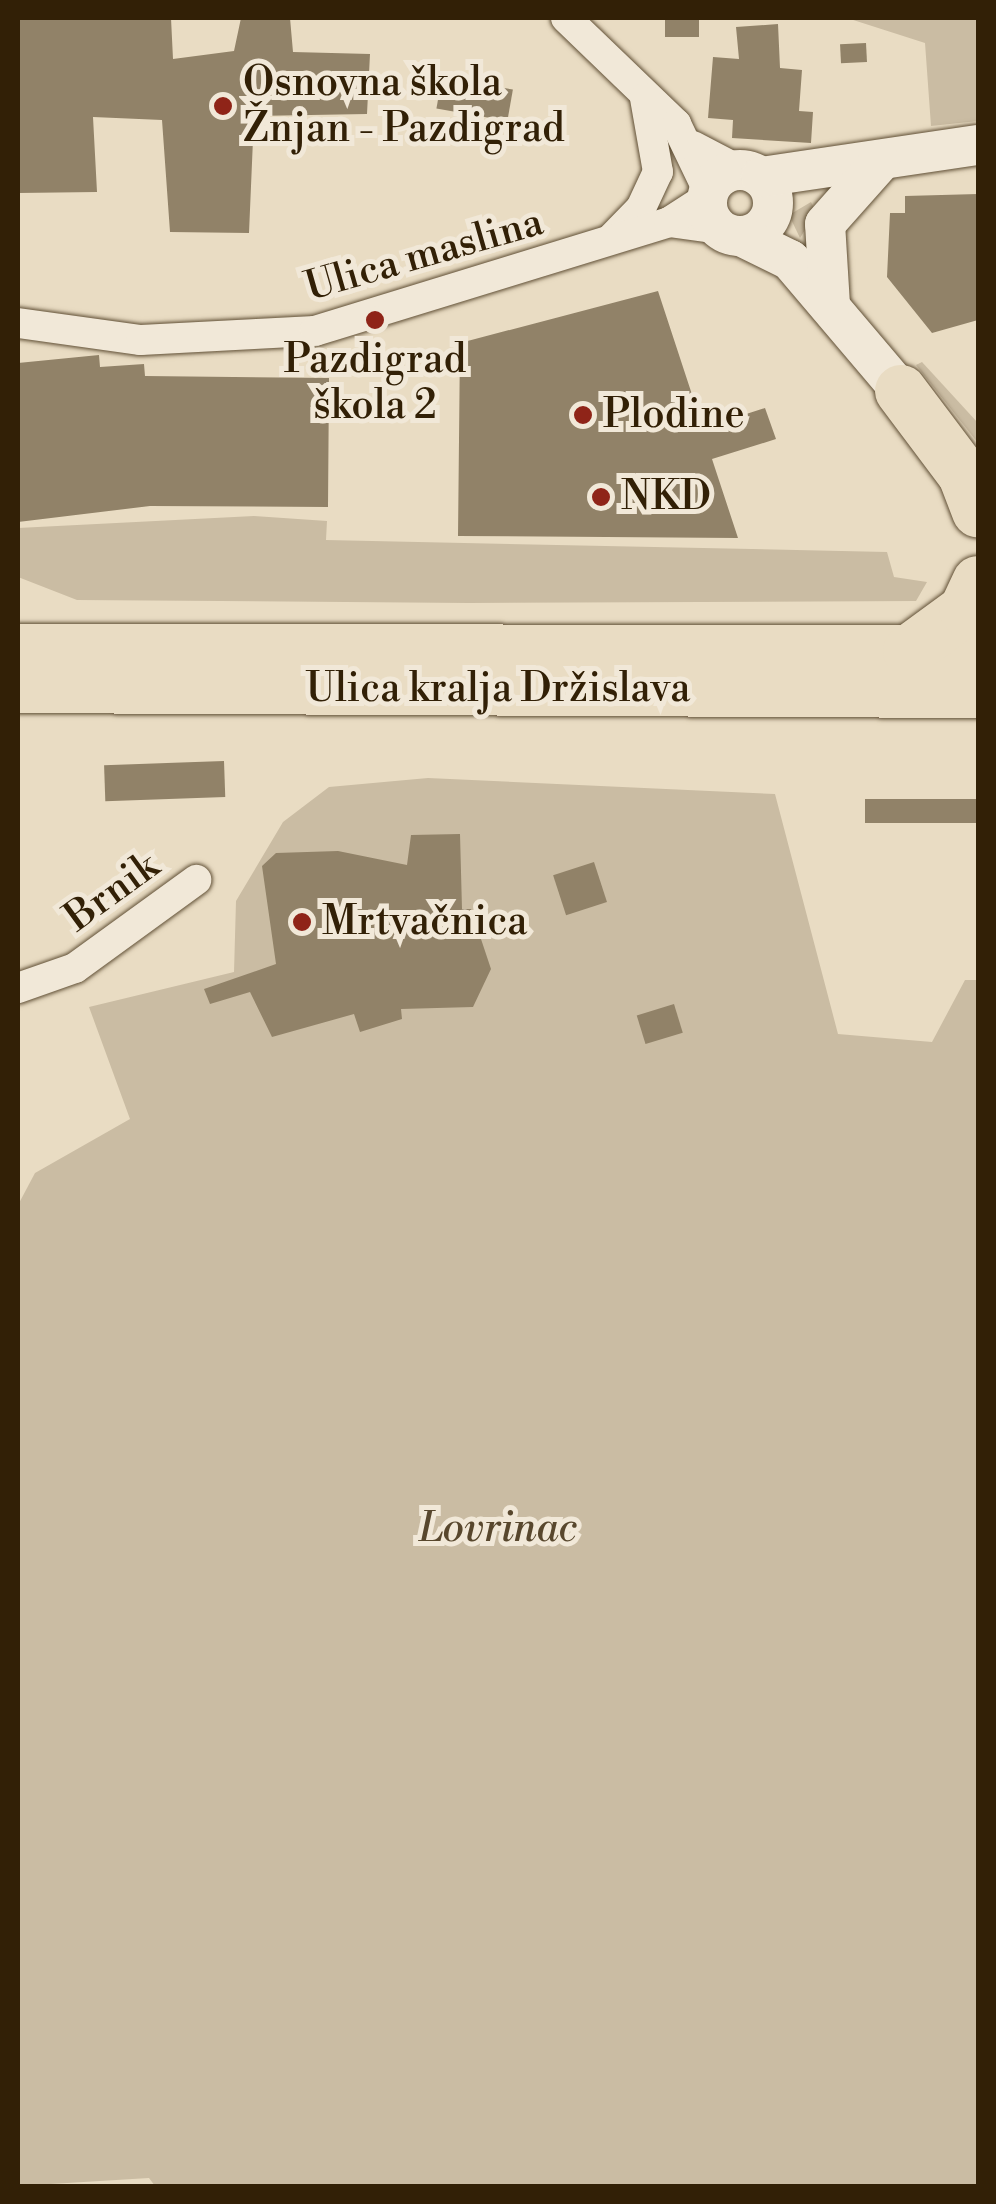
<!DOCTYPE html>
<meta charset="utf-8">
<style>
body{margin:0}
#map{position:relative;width:996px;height:2204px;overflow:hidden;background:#e9dcc3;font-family:"Libre Bodoni",serif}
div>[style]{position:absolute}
.green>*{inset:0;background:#cabca3}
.building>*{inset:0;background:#918268;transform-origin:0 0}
.roads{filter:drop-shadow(0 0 2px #604f35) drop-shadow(0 0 2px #604f35)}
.street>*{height:30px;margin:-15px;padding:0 15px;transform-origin:15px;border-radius:15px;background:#f1e8d8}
.secondary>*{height:40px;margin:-20px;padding:0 20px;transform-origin:20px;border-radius:20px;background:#f1e8d8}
.secondary>.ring{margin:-20px;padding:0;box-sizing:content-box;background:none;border:40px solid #f1e8d8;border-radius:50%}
.highway>*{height:52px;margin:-26px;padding:0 26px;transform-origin:26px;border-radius:26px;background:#e9dcc3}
.dots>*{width:28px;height:28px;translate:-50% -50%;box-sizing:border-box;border:5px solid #f1e8d8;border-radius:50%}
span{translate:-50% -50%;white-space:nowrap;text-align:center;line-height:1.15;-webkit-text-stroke:10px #f1e8d8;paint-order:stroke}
.poi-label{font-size:40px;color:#322006}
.left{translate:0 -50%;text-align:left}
.street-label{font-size:40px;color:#322006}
.park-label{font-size:40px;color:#58472d;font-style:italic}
.frame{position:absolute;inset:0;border:20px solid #322006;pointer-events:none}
</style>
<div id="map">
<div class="green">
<i style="clip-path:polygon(847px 18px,978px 18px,978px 121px,931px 126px,925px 43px)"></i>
<i style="clip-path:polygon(811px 202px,816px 212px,800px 238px,789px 215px)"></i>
<i style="clip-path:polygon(922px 362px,978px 423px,978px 443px,916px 365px)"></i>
<i style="clip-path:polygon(254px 516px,327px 521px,326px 540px,887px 552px,894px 577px,927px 582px,916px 601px,469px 603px,77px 600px,18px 577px,18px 528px)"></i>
<i style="clip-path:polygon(428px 778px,775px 794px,838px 1034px,932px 1042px,965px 980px,978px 980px,978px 2186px,155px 2186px,149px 2178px,18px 2186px,18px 1205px,35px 1173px,130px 1119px,89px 1007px,234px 972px,236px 901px,283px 822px,329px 787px)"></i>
</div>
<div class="building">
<i style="clip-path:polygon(18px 18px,171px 18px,173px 59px,234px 51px,241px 18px,290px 18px,293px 52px,370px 54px,367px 114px,254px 116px,249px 233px,170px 232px,162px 120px,93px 117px,97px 192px,18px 193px)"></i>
<i style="left:665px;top:18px;width:34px;height:19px"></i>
<i style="clip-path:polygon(778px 24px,780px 68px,802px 70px,799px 111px,813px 112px,811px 143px,732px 138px,733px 120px,708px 118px,713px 57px,739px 59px,736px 27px)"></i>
<i style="left:866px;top:43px;width:19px;height:26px;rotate:87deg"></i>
<i style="left:442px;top:77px;width:72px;height:32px;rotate:10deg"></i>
<i style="clip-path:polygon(978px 194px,978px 320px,932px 333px,887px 277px,890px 213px,905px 213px,905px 196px)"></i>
<i style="clip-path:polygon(658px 291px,703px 428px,765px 408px,776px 439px,712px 459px,738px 538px,458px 536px,460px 343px)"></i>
<i style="clip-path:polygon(99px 355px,100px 367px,144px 364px,145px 376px,329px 378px,328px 507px,150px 506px,18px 522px,18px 363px)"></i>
<i style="left:224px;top:761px;width:36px;height:120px;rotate:88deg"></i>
<i style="left:978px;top:799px;width:24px;height:113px;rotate:90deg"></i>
<i style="clip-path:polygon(460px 834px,462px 909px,471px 909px,491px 969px,473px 1007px,401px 1009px,402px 1019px,360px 1032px,354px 1014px,272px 1037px,250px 992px,210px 1004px,204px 989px,276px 964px,262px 866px,276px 853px,338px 851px,407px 865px,411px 835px)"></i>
<i style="left:594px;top:862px;width:42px;height:43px;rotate:72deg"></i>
<i style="left:674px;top:1004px;width:30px;height:39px;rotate:73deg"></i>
</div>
<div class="roads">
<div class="street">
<i style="left:566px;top:18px;width:153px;rotate:43.9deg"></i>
<i style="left:676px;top:124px;width:76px;rotate:64.4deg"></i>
<i style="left:693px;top:146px;width:54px;rotate:27.5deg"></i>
<i style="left:669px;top:222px;width:51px;rotate:7.8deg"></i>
<i style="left:611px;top:239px;width:43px;rotate:-45.9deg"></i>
<i style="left:641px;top:208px;width:40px;rotate:-65deg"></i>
<i style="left:658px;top:172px;width:75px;rotate:-100deg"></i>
<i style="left:18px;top:323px;width:124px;rotate:7.9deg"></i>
<i style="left:141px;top:340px;width:174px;rotate:-3deg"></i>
<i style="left:315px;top:331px;width:370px;rotate:-17.1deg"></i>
<i style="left:669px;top:222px;width:46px;rotate:-32.7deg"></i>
<i style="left:18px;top:988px;width:60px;rotate:-19.3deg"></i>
<i style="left:75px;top:968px;width:150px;rotate:-36deg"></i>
</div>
<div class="secondary">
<i class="ring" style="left:707px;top:170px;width:26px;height:26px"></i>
<i style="left:761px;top:177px;width:219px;rotate:-8.4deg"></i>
<i style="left:741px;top:236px;width:55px;rotate:26.1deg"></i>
<i style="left:790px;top:260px;width:172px;rotate:49.7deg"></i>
<i style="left:830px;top:305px;width:81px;rotate:-93.5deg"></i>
<i style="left:825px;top:224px;width:83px;rotate:-48.4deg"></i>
</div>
<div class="highway">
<i style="left:901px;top:391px;width:105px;rotate:53.1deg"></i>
<i style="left:964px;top:475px;width:39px;rotate:69deg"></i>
<i style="left:18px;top:650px;width:960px;rotate:0.06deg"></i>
<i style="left:909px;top:651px;width:69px;rotate:-36.2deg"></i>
<i style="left:965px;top:610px;width:31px;rotate:-65deg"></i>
<i style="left:18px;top:687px;width:960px;rotate:0.3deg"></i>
</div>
</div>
<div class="dots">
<i style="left:223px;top:106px;background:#8f2418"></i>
<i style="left:375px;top:320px;background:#8f2418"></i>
<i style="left:583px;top:415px;background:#8f2418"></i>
<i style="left:601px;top:497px;background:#8f2418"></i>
<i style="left:302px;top:922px;background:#8f2418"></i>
</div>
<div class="poi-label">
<span class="left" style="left:243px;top:106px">Osnovna škola<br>Žnjan - Pazdigrad</span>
<span style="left:375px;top:383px">Pazdigrad<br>škola 2</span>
<span class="left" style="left:603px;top:415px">Plodine</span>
<span class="left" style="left:621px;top:497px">NKD</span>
<span class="left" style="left:322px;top:922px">Mrtvačnica</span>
</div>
<div class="street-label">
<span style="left:424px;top:255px;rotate:-16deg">Ulica maslina</span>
<span style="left:498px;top:689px">Ulica kralja Držislava</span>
<span style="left:112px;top:892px;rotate:-36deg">Brnik</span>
</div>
<div class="park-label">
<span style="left:498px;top:1529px">Lovrinac</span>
</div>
<div class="frame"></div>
</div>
